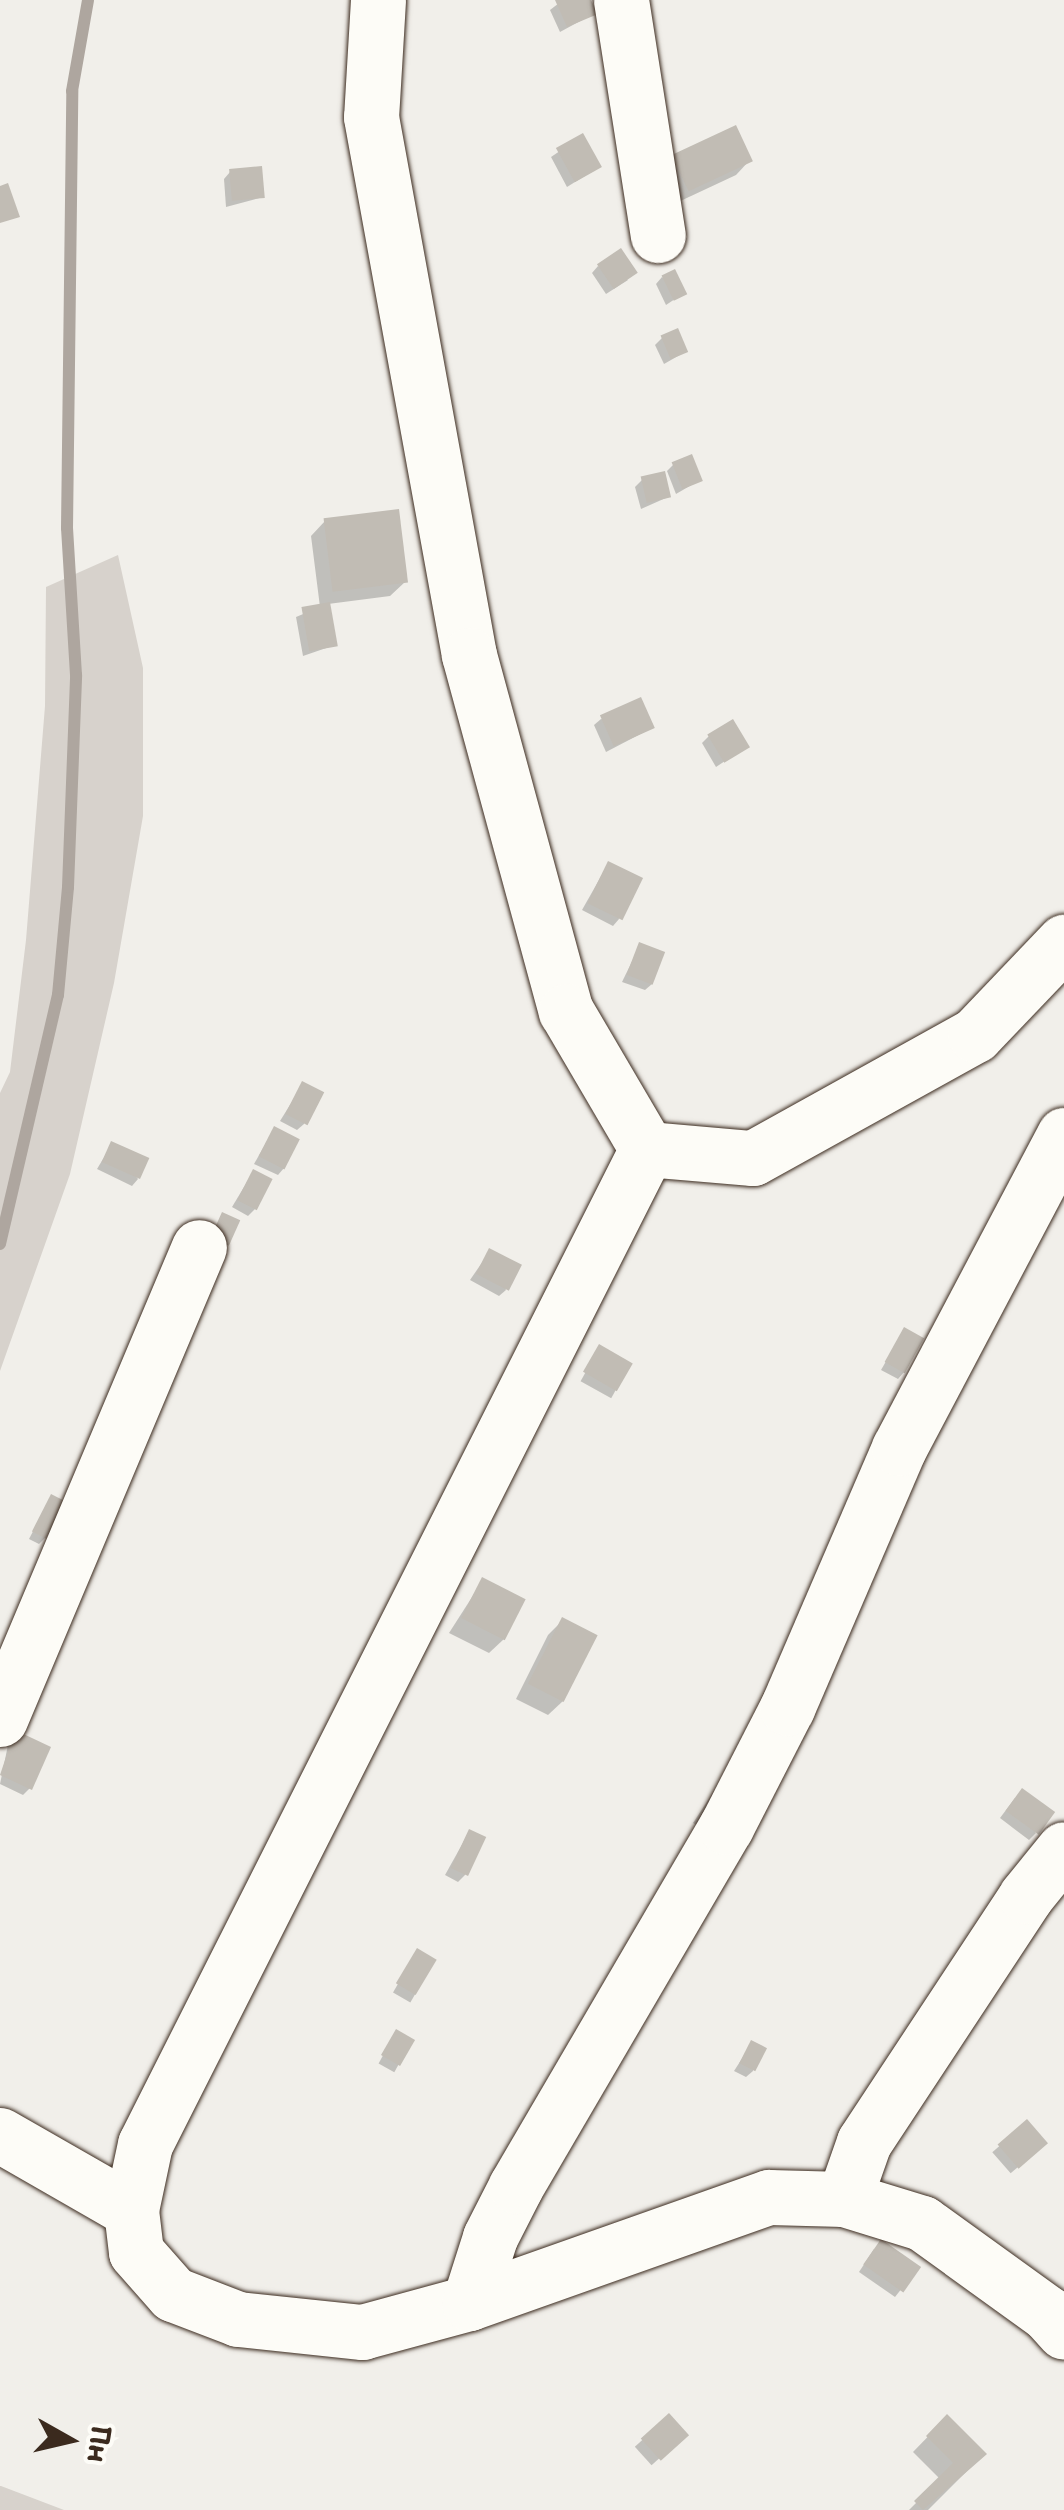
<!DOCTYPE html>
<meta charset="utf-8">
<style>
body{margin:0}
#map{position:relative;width:1064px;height:2510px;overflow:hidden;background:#f1efea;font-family:"Shantell Sans",sans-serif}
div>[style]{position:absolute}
.green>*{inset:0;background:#d7d2cc}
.shadow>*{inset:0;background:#0003;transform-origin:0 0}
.stream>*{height:12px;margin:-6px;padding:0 6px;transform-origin:6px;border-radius:6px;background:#aea69f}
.building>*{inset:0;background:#c1bcb4;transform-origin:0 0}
.roads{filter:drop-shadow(0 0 2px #3b2a1e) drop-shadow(0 0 2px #3b2a1e)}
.minor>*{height:55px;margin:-27.5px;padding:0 27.5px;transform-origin:27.5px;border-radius:27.5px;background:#fdfcf7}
span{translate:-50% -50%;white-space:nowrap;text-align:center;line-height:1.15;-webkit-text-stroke:9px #fdfcf7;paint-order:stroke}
.north{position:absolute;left:20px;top:2390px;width:100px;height:100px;-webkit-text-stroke:8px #fdfcf7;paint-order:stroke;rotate:98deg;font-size:28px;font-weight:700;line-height:40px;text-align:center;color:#3b2a1e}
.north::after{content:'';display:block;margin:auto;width:35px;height:45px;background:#3b2a1e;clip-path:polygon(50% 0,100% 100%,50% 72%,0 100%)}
</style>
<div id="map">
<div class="green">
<i style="clip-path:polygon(118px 555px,143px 668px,143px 816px,114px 983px,70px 1174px,0 1371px,0 1093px,10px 1072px,26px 940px,45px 706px,46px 587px)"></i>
<i style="clip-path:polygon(0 2486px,1px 2486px,64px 2510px,0 2510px)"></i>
</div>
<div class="shadow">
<i style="clip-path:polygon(589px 0,595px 13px,560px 32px,550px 10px,563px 0)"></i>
<i style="clip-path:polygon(582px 136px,599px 167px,567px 187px,551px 157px)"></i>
<i style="clip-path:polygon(674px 157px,750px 160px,736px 175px,674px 204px)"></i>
<i style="clip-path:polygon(230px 172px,263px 197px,226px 207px,224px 179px)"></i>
<i style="clip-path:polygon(598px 266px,628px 280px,606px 294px,592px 273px)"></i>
<i style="clip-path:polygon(662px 277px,684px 293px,666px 305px,656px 284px)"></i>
<i style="clip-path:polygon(662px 338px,685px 352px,664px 364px,655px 345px)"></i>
<i style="clip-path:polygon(674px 464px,700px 480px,676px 494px,667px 471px)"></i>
<i style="clip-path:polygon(642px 480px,668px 497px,641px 509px,635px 487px)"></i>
<i style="clip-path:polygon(325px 521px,405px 582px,390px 596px,328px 604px,335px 645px,303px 656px,296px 617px,320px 607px,311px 536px)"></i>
<i style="clip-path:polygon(601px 719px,652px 728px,606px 752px,594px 725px)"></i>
<i style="clip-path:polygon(709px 736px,746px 747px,716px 767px,702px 743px)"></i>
<i style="clip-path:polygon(608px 864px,619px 919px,613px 926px,582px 910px)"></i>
<i style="clip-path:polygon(640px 945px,652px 984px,645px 990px,622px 982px)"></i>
<i style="clip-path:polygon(303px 1084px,304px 1124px,297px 1130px,280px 1121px)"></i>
<i style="clip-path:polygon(274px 1129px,284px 1168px,278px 1175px,254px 1164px)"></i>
<i style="clip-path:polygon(112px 1144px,138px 1179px,132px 1186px,97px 1169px)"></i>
<i style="clip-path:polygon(253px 1172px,255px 1209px,248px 1216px,232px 1207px)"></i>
<i style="clip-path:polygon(490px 1251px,506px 1290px,499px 1296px,470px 1280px)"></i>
<i style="clip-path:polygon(904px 1330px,904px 1372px,898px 1379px,881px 1370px)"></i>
<i style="left:599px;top:1348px;width:35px;height:38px;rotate:29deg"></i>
<i style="clip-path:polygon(51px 1497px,46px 1537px,39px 1544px,29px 1539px)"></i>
<i style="clip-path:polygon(483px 1580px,504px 1639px,489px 1653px,449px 1633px)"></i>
<i style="clip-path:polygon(563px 1620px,563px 1701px,548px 1715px,516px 1699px,548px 1635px)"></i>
<i style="clip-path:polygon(9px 1740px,30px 1788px,23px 1795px,0 1784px)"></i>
<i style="clip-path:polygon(714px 1791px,704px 1829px,693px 1823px)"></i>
<i style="clip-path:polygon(1015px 1798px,1036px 1833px,1029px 1840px,1000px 1818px)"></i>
<i style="clip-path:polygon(469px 1832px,465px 1875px,458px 1882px,445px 1875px)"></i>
<i style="left:417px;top:1951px;width:20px;height:48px;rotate:30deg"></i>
<i style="left:396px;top:2032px;width:18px;height:36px;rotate:29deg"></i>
<i style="clip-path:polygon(752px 2043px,753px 2071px,746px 2077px,734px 2071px)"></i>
<i style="left:1027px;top:2122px;width:28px;height:46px;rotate:49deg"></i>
<i style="clip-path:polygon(874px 2249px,918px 2268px,895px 2297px,859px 2272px)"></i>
<i style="left:669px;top:2416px;width:25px;height:46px;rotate:48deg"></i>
<i style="clip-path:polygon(947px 2417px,984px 2454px,928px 2510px,909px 2510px,940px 2479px,913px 2452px)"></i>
</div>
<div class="stream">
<i style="left:0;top:1244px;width:256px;rotate:-76.9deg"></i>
<i style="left:58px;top:995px;width:108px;rotate:-84.7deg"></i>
<i style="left:68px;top:887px;width:212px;rotate:-87.8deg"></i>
<i style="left:76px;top:675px;width:147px;rotate:-93.5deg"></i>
<i style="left:67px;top:528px;width:437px;rotate:-89.3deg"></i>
<i style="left:72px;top:91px;width:92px;rotate:-80deg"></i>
</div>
<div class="building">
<i style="clip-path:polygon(555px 0,591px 0,598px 14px,567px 27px)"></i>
<i style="left:736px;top:125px;width:40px;height:71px;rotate:65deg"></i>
<i style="left:583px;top:133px;width:39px;height:31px;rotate:61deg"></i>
<i style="left:262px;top:166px;width:32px;height:33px;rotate:85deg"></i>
<i style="clip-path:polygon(8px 183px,20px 217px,0 223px,0 186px)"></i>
<i style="left:621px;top:248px;width:30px;height:29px;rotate:56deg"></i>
<i style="left:675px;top:269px;width:28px;height:15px;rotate:64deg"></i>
<i style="left:678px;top:328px;width:26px;height:19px;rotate:67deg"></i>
<i style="left:692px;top:454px;width:29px;height:22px;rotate:68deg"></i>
<i style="left:665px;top:471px;width:27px;height:25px;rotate:77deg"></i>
<i style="left:399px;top:509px;width:74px;height:76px;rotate:83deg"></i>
<i style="left:330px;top:602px;width:45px;height:29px;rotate:80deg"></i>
<i style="left:641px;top:697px;width:34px;height:45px;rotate:66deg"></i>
<i style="left:733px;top:719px;width:33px;height:30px;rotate:59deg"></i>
<i style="left:608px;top:861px;width:39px;height:47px;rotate:26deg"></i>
<i style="left:639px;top:942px;width:28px;height:35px;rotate:21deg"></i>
<i style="left:302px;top:1081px;width:25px;height:37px;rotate:27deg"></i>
<i style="left:274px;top:1126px;width:29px;height:34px;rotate:27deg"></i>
<i style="left:111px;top:1141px;width:42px;height:23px;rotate:24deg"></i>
<i style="left:253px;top:1169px;width:22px;height:35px;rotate:27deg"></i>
<i style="left:222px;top:1212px;width:20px;height:28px;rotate:24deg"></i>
<i style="left:489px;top:1248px;width:37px;height:29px;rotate:27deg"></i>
<i style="left:904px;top:1327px;width:23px;height:40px;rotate:29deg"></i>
<i style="left:599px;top:1344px;width:39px;height:32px;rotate:30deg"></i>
<i style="left:51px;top:1494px;width:16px;height:42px;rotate:27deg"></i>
<i style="left:482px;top:1577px;width:49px;height:46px;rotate:27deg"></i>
<i style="left:562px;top:1617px;width:40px;height:75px;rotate:27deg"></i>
<i style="clip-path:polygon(15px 1730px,51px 1747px,32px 1790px,0 1775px)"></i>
<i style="left:1022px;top:1788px;width:41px;height:28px;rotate:36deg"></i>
<i style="left:469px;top:1829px;width:19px;height:43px;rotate:25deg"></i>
<i style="left:417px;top:1948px;width:23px;height:41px;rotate:31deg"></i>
<i style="left:396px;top:2029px;width:22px;height:30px;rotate:30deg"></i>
<i style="left:751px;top:2040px;width:18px;height:26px;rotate:27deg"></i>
<i style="left:1027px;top:2119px;width:32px;height:39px;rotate:49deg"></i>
<i style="left:881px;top:2239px;width:49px;height:31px;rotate:35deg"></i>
<i style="left:669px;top:2413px;width:30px;height:38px;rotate:48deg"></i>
<i style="clip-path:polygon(947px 2414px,987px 2454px,923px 2510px,914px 2501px,953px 2463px,926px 2436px)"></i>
</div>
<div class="roads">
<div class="minor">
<i style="left:378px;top:0;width:117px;rotate:93.4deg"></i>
<i style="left:371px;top:117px;width:547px;rotate:79.68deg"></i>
<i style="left:469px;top:655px;width:369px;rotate:74.8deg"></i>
<i style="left:566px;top:1011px;width:160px;rotate:59.6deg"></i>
<i style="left:621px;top:0;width:238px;rotate:81.1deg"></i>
<i style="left:647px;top:1149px;width:1114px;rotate:116.77deg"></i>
<i style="left:145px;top:2144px;width:67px;rotate:102deg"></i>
<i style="left:131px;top:2210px;width:42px;rotate:83.2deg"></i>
<i style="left:136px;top:2252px;width:56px;rotate:48.6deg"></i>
<i style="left:173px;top:2294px;width:70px;rotate:21deg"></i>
<i style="left:238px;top:2319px;width:125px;rotate:6deg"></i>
<i style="left:362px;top:2332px;width:111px;rotate:-15.2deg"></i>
<i style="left:469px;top:2303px;width:318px;rotate:-19.5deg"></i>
<i style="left:769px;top:2197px;width:75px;rotate:1.5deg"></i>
<i style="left:844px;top:2199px;width:82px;rotate:17.1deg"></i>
<i style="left:922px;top:2223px;width:154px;rotate:35.8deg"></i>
<i style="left:1047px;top:2313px;width:25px;rotate:48deg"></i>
<i style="left:647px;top:1149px;width:106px;rotate:4.9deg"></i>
<i style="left:753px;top:1158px;width:254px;rotate:-29deg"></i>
<i style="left:975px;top:1035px;width:129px;rotate:-46.3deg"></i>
<i style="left:0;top:1719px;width:512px;rotate:-67.14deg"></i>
<i style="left:0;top:2135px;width:151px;rotate:29.8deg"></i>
<i style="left:844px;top:2199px;width:60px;rotate:-70.7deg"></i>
<i style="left:864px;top:2142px;width:295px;rotate:-56.6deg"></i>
<i style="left:1026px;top:1896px;width:60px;rotate:-51deg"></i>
<i style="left:469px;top:2303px;width:69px;rotate:-72.3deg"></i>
<i style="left:490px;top:2237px;width:57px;rotate:-63deg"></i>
<i style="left:516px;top:2186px;width:416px;rotate:-59.7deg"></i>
<i style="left:726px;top:1827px;width:134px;rotate:-62.9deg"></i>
<i style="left:787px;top:1708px;width:283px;rotate:-66.7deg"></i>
<i style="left:899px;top:1448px;width:354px;rotate:-62.2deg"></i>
</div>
</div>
<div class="north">Пн</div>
</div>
